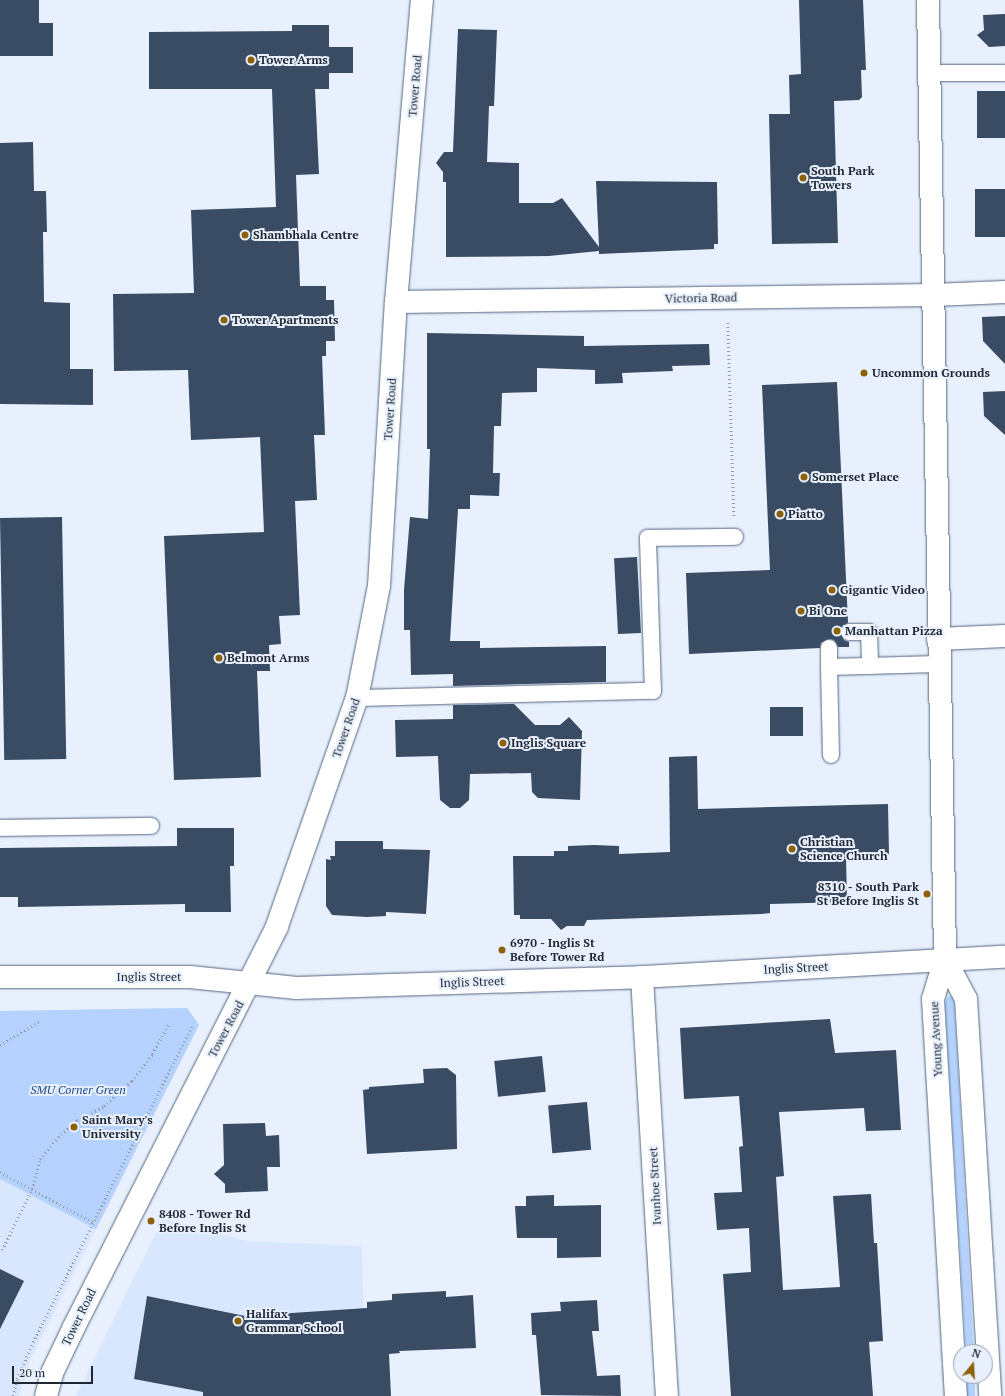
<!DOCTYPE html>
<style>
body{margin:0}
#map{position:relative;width:1005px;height:1396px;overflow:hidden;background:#e7f0fc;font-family:"PT Serif",serif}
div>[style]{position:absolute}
.built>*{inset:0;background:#d8e7fe}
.green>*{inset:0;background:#b4d2fd;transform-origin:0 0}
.building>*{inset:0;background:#3a4b64;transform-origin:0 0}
.path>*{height:2.5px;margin-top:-1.25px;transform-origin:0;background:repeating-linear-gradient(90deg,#939ba7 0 1px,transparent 0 4px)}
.roads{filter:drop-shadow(0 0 1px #546681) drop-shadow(0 0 1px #546681)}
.lane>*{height:16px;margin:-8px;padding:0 8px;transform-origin:8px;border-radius:8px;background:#fff}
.street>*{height:22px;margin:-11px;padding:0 11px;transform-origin:11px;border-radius:11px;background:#fff}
.secondary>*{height:22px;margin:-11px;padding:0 11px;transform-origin:11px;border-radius:11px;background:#fff}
.dots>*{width:11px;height:11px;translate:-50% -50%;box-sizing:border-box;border:2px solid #e7f0fc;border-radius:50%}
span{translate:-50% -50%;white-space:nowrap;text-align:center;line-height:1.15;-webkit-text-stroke:4px #e7f0fc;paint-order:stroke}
.poi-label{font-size:12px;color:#1f2732;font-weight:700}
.left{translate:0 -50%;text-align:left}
.right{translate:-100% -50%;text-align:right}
.street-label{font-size:12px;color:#1f2732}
.park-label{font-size:12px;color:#1c4a8a;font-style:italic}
.north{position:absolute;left:953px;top:1344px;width:40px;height:40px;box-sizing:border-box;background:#e7f0fc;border:1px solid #97a0ab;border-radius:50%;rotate:18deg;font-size:11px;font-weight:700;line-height:16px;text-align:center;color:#1f2732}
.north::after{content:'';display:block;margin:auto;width:14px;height:18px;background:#8d6106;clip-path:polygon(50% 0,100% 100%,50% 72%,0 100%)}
.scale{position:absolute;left:12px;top:1366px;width:81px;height:18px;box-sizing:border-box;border:2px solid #1f2732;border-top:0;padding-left:5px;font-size:12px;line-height:14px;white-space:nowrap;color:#1f2732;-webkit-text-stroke:3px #e7f0fc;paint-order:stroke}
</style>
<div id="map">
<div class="built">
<i style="clip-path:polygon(187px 1008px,199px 1025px,31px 1358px,19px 1396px,0 1396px,0 1011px)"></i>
<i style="clip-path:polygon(163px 1219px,246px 1241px,362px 1246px,366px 1396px,76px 1396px)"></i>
</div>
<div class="green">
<i style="clip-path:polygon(948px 996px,954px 998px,974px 1352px,966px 1352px,945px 1003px)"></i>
<i style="clip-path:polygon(187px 1008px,199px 1025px,96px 1229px,0 1179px,0 1011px)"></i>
<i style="left:967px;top:1376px;width:8px;height:20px"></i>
</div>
<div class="building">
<i style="clip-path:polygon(0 0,39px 0,39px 23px,53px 23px,53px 56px,0 56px)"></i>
<i style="clip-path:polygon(799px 0,863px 0,866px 70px,861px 70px,862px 97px,859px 100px,834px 101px,838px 243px,772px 244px,769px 114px,790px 114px,789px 75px,801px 74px)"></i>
<i style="clip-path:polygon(1005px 14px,1005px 46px,989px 47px,977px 35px,984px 30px,983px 15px)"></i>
<i style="clip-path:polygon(292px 25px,329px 25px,329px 47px,353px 47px,353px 73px,329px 73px,329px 89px,315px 89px,319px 174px,296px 175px,300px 286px,326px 286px,326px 300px,334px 300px,335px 341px,326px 341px,326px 356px,322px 356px,325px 435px,314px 435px,317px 500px,295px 501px,300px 615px,279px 616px,281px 644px,269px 645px,270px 671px,257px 671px,261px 777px,174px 780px,164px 536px,264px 532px,260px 437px,191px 440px,188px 370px,114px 371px,113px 294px,194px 293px,191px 210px,276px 207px,272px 89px,149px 89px,149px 32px,292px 31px)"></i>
<i style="clip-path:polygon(458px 29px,497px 30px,494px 106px,489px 106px,487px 162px,519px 163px,519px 203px,553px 203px,562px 198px,599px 247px,596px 181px,717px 182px,718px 244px,714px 244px,714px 249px,599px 254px,599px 251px,549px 256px,446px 257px,446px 182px,443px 182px,443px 172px,436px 163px,444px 152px,453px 152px)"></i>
<i style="left:1005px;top:91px;width:47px;height:28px;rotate:90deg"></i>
<i style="clip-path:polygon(33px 142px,34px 191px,46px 191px,47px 232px,43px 232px,44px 302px,70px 303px,70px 369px,93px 369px,93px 405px,0 404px,0 143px)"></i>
<i style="left:975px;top:189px;width:30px;height:48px"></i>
<i style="clip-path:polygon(1005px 316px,1005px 364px,983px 341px,982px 317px)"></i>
<i style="clip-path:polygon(427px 333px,584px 336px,584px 346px,709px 344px,710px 365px,672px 366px,673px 371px,622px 373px,623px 383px,595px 384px,595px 370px,537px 368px,537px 392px,502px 393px,501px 426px,494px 426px,493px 473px,500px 473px,499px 496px,470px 495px,470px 509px,458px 509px,450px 641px,480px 641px,480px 648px,606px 646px,606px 682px,453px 686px,453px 674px,411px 675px,410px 630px,404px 630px,404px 590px,410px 517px,428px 519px,430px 449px,427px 449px)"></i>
<i style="clip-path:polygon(837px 382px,848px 623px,841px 627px,840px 632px,844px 640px,849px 642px,849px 647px,838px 647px,834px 640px,829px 639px,821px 643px,820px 648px,689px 654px,686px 573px,770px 570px,762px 385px)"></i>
<i style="clip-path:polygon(1005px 391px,1005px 435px,984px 416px,983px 392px)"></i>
<i style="left:62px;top:517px;width:242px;height:62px;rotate:89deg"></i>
<i style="left:637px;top:557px;width:76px;height:23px;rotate:87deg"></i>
<i style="clip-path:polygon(514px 704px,535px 725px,560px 725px,569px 717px,582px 731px,580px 800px,538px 798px,532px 792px,531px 773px,470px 774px,469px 800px,460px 808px,450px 808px,440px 800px,438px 756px,396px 757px,395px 720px,453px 719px,453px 705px)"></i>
<i style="left:803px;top:707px;width:29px;height:33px;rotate:90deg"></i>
<i style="clip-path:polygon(697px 756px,698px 809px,888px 804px,889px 854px,846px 856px,847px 902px,770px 904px,770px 913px,761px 914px,587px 920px,584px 926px,567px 926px,561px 930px,551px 919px,520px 919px,520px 915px,514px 915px,513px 856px,554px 856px,554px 851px,568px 851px,568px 846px,594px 845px,619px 846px,619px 854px,670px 852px,669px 757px)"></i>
<i style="clip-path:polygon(177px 828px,234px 828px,234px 866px,230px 866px,231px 912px,185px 912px,185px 904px,18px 907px,18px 897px,0 897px,0 848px,177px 846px)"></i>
<i style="clip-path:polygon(335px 841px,383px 841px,383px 849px,430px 850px,426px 914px,386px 912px,386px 916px,367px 917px,332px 915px,326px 906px,326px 859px,331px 860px,330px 856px,335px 856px)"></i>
<i style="clip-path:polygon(830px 1019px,835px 1053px,896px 1050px,901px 1130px,866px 1131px,864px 1108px,779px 1112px,784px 1176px,776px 1177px,783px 1290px,840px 1287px,833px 1196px,871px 1194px,874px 1243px,877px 1243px,883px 1341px,869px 1342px,873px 1396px,731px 1396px,723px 1274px,751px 1272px,749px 1228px,717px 1230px,714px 1193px,742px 1192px,739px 1147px,743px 1146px,739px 1096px,684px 1099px,680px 1028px)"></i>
<i style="left:542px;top:1056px;width:36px;height:48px;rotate:84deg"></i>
<i style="clip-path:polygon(447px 1068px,456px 1075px,457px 1149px,367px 1154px,363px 1090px,369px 1089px,369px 1087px,424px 1083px,423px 1069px)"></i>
<i style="left:587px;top:1102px;width:48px;height:39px;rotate:85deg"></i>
<i style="clip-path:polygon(265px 1123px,266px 1136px,279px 1135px,280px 1167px,267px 1167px,268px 1191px,225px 1193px,225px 1184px,214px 1174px,224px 1165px,223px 1124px)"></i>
<i style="clip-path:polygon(554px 1195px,554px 1206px,601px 1205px,601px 1257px,557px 1258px,557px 1238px,517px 1238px,515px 1206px,526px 1206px,526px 1196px)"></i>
<i style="clip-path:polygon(0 1269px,24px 1281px,0 1329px)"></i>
<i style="clip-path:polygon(446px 1291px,446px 1297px,473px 1295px,476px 1348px,399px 1351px,400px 1353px,389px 1354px,391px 1396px,203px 1396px,203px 1392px,134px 1379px,147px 1296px,245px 1316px,367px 1308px,367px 1302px,392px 1300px,392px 1294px)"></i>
<i style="clip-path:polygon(597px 1300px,599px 1331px,592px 1331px,597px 1376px,620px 1375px,621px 1396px,541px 1395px,536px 1335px,532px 1335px,531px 1313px,561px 1311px,560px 1302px)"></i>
</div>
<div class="path">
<i style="left:728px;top:323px;width:193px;rotate:88.2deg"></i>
<i style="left:0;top:1045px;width:47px;rotate:-31deg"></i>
<i style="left:0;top:1172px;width:106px;rotate:28.3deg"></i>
<i style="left:2px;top:1250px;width:68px;rotate:-63.8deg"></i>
<i style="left:32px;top:1189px;width:31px;rotate:-75deg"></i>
<i style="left:40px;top:1159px;width:28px;rotate:-51deg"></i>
<i style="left:58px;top:1137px;width:25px;rotate:-42deg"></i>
<i style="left:77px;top:1120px;width:30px;rotate:-27deg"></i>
<i style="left:104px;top:1106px;width:38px;rotate:-42deg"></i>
<i style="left:132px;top:1081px;width:34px;rotate:-53deg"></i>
<i style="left:152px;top:1054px;width:35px;rotate:-61deg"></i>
<i style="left:13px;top:1396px;width:17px;rotate:-77deg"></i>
<i style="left:17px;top:1379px;width:40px;rotate:-66.6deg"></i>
<i style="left:33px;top:1342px;width:356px;rotate:-63.3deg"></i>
</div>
<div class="roads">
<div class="lane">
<i style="left:930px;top:73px;width:75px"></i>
<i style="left:849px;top:632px;width:20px"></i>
<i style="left:869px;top:632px;width:34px;rotate:88deg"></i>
<i style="left:829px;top:667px;width:19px;rotate:-90deg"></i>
<i style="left:357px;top:698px;width:296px;rotate:-1.4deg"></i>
<i style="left:653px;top:691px;width:153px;rotate:-91.9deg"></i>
<i style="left:648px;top:538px;width:87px;rotate:-0.7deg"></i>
<i style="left:831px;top:755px;width:88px;rotate:-91.3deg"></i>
<i style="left:829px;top:667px;width:109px;rotate:-1.6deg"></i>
<i style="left:0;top:828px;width:151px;rotate:-0.8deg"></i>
</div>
<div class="street">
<i style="left:396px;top:302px;width:538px;rotate:-0.75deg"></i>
<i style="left:934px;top:295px;width:71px;rotate:-2.4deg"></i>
<i style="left:938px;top:639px;width:67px;rotate:-2.6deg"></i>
<i style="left:945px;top:959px;width:45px;rotate:62.3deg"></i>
<i style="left:966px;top:999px;width:398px;rotate:86.5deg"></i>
<i style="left:945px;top:959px;width:42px;rotate:106.7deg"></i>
<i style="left:933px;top:999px;width:398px;rotate:86.7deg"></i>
<i style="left:642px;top:977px;width:420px;rotate:86.6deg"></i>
<i style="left:46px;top:1396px;width:24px;rotate:-75deg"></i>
<i style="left:52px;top:1373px;width:51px;rotate:-64.4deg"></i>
<i style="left:74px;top:1327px;width:449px;rotate:-63.1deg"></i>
<i style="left:277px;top:926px;width:242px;rotate:-70.7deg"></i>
<i style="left:357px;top:698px;width:114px;rotate:-78.9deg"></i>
<i style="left:379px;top:586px;width:285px;rotate:-86.6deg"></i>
<i style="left:396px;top:302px;width:303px;rotate:-85.1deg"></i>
</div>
<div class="secondary">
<i style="left:928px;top:0;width:959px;rotate:88.98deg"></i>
<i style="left:0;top:977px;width:190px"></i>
<i style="left:190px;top:977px;width:107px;rotate:5.9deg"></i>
<i style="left:296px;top:988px;width:346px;rotate:-1.8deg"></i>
<i style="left:642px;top:977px;width:364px;rotate:-3.2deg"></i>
</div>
</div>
<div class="dots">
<i style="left:251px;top:60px;background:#8d6106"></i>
<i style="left:803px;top:178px;background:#8d6106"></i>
<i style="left:245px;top:235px;background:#8d6106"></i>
<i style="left:224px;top:320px;background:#8d6106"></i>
<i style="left:864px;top:373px;background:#8d6106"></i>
<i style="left:804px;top:477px;background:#8d6106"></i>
<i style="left:780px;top:514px;background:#8d6106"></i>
<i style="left:832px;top:590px;background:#8d6106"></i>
<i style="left:801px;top:611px;background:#8d6106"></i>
<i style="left:837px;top:631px;background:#8d6106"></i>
<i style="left:219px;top:658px;background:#8d6106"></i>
<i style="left:503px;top:743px;background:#8d6106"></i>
<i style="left:792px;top:849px;background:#8d6106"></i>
<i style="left:927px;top:894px;background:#8d6106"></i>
<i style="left:502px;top:950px;background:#8d6106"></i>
<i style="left:74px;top:1127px;background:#8d6106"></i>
<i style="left:151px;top:1221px;background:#8d6106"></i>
<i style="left:238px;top:1321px;background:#8d6106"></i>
</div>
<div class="poi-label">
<span class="left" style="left:259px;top:60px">Tower Arms</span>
<span class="left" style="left:811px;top:178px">South Park<br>Towers</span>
<span class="left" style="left:253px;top:235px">Shambhala Centre</span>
<span class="left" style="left:232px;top:320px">Tower Apartments</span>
<span class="left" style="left:872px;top:373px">Uncommon Grounds</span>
<span class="left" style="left:812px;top:477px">Somerset Place</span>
<span class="left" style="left:788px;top:514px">Piatto</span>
<span class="left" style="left:840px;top:590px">Gigantic Video</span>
<span class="left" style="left:809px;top:611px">Bi One</span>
<span class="left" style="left:845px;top:631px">Manhattan Pizza</span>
<span class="left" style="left:227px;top:658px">Belmont Arms</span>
<span class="left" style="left:511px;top:743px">Inglis Square</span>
<span class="left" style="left:800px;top:849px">Christian<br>Science Church</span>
<span class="right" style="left:919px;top:894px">8310 - South Park<br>St Before Inglis St</span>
<span class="left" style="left:510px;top:950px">6970 - Inglis St<br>Before Tower Rd</span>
<span class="left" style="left:82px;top:1127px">Saint Mary's<br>University</span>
<span class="left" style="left:159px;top:1221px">8408 - Tower Rd<br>Before Inglis St</span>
<span class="left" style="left:246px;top:1321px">Halifax<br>Grammar School</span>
</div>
<div class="street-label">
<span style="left:415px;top:86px;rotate:-85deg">Tower Road</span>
<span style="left:701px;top:298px;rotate:-1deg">Victoria Road</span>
<span style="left:390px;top:409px;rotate:-86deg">Tower Road</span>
<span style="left:346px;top:728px;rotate:-71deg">Tower Road</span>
<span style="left:796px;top:968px;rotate:-3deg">Inglis Street</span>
<span style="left:149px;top:977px">Inglis Street</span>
<span style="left:472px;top:982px;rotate:-2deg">Inglis Street</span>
<span style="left:226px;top:1029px;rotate:-62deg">Tower Road</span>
<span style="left:936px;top:1039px;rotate:-93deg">Young Avenue</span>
<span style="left:655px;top:1186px;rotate:-93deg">Ivanhoe Street</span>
<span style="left:79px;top:1317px;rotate:-64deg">Tower Road</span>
</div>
<div class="park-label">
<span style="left:78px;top:1090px">SMU Corner Green</span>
</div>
<div class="north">N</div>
<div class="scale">20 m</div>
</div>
